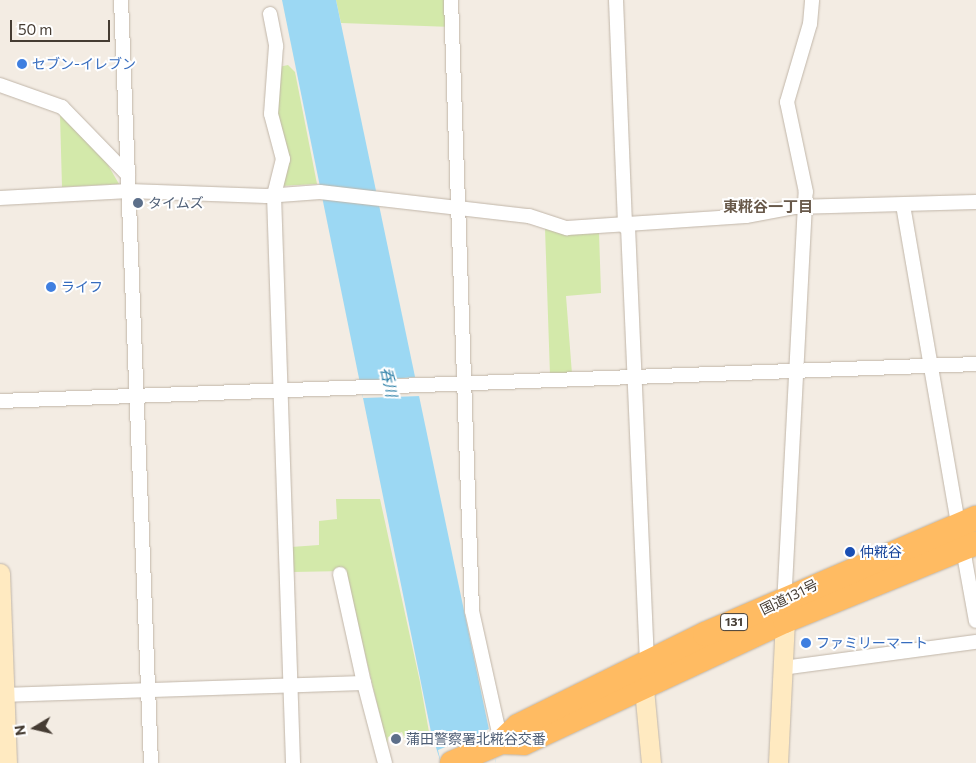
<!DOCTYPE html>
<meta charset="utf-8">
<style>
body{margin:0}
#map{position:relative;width:976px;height:763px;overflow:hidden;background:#f3ece3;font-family:Commissioner,"Noto Sans JP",sans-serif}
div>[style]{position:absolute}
.green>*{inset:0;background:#d3e9aa}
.water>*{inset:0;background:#9cd8f3}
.pier>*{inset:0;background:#f3ece3}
.roads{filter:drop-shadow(0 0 1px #c1b6a9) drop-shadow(0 0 1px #c1b6a9)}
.street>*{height:14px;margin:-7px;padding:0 7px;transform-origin:7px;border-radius:7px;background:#fff}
.secondary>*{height:19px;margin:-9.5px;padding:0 9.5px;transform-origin:9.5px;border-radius:9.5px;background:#ffeac1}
.highway>*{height:24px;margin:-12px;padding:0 12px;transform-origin:12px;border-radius:12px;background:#ffbb62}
.dots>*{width:14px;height:14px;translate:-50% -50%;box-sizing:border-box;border:2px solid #fff;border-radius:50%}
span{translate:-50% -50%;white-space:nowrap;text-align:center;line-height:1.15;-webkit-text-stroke:4px #fff;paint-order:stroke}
.shield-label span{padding:1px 4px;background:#fff;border:1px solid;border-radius:4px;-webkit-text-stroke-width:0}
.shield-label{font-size:12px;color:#453c33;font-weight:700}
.shop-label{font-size:14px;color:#366cbe}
.left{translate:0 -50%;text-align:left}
.service-label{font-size:14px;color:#4e5e75}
.transit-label{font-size:14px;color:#164399}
.street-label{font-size:14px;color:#453c33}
.neighbourhood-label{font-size:15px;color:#68594a;font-weight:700}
.water-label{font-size:15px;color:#267ca5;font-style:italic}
.north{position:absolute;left:10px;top:703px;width:50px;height:50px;-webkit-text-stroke:4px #fff;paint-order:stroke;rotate:261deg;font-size:14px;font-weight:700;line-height:20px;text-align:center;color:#453c33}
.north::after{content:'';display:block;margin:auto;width:18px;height:22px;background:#453c33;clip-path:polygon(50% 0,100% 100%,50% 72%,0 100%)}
.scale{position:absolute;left:10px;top:20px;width:100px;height:22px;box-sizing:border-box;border:2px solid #453c33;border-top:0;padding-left:6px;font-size:15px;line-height:18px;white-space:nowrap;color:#453c33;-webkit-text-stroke:4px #fff;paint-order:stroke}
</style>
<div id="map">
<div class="green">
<i style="clip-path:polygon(336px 0,451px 0,452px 27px,341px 23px)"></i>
<i style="clip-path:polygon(288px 65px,295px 72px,317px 184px,281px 186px,277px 112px,279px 67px)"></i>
<i style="clip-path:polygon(60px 115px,101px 153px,119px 184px,62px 187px)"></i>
<i style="clip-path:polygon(545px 228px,599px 232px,601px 293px,566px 296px,572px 374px,550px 375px)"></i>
<i style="clip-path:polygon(336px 499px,380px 499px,420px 682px,429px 732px,405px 739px,402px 732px,388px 737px,387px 745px,345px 571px,293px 572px,291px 547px,319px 545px,319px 521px,337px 519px)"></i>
</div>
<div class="water">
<i style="clip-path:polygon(282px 0,336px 0,496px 763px,441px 763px,431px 732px)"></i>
</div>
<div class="pier">
<i style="clip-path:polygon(417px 377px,421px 396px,363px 398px,360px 381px)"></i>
<i style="clip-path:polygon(489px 729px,496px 763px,441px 763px,438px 750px)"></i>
</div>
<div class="roads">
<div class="street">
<i style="left:121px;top:0;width:764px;rotate:87.75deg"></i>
<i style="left:451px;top:0;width:611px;rotate:88.03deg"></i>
<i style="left:472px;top:611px;width:134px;rotate:77.5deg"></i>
<i style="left:616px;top:0;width:227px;rotate:87.7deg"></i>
<i style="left:270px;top:14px;width:33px;rotate:79deg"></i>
<i style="left:276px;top:46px;width:68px;rotate:94.2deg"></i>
<i style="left:271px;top:114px;width:47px;rotate:75.1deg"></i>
<i style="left:283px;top:159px;width:37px;rotate:104deg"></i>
<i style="left:274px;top:195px;width:568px;rotate:88.08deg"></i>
<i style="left:0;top:85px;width:66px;rotate:19.5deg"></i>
<i style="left:62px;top:107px;width:95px;rotate:45.9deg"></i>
<i style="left:0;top:198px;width:129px;rotate:-3.1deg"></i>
<i style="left:129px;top:191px;width:137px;rotate:2.1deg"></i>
<i style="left:266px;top:196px;width:54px;rotate:-4.2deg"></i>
<i style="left:320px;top:192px;width:210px;rotate:6.6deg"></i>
<i style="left:529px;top:216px;width:40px;rotate:18deg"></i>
<i style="left:567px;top:228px;width:179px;rotate:-3.8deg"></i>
<i style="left:746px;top:216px;width:50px;rotate:-10.4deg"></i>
<i style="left:795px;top:207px;width:181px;rotate:-1.6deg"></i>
<i style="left:903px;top:205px;width:325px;rotate:80.2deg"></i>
<i style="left:628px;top:227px;width:435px;rotate:87.5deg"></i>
<i style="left:0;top:401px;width:977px;rotate:-2.17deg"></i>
<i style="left:963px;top:549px;width:73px;rotate:79.8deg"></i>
<i style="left:340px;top:574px;width:112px;rotate:77.6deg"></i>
<i style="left:784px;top:605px;width:414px;rotate:-87deg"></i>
<i style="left:806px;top:192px;width:92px;rotate:-101.9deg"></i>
<i style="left:787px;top:102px;width:81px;rotate:-73.6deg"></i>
<i style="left:810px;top:24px;width:24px;rotate:-85deg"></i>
<i style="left:783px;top:668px;width:195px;rotate:-7.7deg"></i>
<i style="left:0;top:695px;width:364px;rotate:-1.9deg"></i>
<i style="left:364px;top:683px;width:83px;rotate:75.3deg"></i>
</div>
<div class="secondary">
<i style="left:0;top:573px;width:190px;rotate:87.9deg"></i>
<i style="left:644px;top:689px;width:74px;rotate:84.6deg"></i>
<i style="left:778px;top:763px;width:142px;rotate:-87.2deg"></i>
</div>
<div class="highway">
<i style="left:501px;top:742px;width:23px;rotate:2deg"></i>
<i style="left:524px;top:743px;width:288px;rotate:-25.1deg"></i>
<i style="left:785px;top:621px;width:206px;rotate:-22.2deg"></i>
<i style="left:452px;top:763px;width:53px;rotate:-23.2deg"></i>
<i style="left:501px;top:742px;width:23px;rotate:-43deg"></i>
<i style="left:518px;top:726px;width:208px;rotate:-26.2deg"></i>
<i style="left:705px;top:634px;width:295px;rotate:-23.2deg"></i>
</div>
</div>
<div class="dots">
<i style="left:22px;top:64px;background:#3f7fe0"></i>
<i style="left:138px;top:203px;background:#5c6f8a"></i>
<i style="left:51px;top:287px;background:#3f7fe0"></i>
<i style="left:850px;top:552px;background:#1a4fb4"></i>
<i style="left:806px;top:643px;background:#3f7fe0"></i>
<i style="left:396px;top:739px;background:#5c6f8a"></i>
</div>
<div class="shield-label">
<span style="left:734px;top:622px">131</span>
</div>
<div class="shop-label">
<span class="left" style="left:32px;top:64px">セブン-イレブン</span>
<span class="left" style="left:61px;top:287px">ライフ</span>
<span class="left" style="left:816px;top:643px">ファミリーマート</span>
</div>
<div class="service-label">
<span class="left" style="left:148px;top:203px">タイムズ</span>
<span class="left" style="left:406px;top:739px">蒲田警察署北糀谷交番</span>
</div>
<div class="transit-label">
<span class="left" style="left:860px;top:552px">仲糀谷</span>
</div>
<div class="street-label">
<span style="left:789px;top:597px;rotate:-26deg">国道131号</span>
</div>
<div class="neighbourhood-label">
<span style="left:768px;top:207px">東糀谷一丁目</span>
</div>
<div class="water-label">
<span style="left:389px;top:382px;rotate:78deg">呑川</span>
</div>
<div class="north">N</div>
<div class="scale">50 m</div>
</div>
